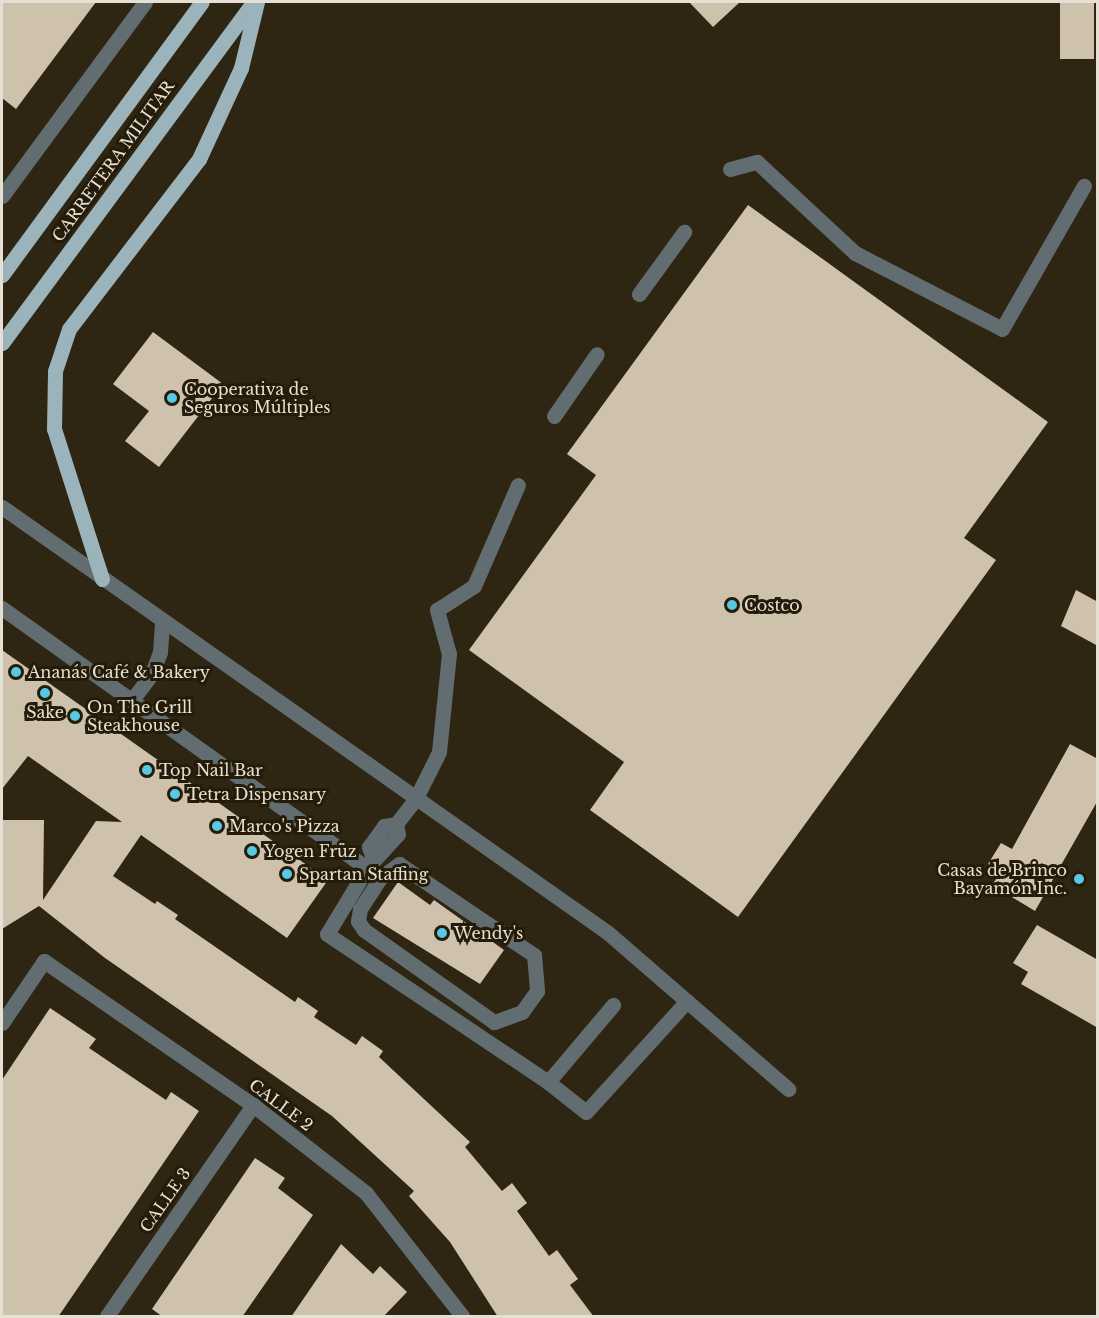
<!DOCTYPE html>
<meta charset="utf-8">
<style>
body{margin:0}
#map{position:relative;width:1099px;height:1318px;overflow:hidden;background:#2e2512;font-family:"Libre Baskerville",serif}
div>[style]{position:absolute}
.building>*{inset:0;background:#cfc2ac;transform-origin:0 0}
.minor>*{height:15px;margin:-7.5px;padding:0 7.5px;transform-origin:7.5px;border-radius:7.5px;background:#616d70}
.major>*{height:15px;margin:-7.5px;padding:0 7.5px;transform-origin:7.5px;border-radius:7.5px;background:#9bb3ba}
.dots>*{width:16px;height:16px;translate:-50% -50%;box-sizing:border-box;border:3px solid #251b09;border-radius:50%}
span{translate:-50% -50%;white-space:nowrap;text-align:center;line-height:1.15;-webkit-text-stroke:6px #251b09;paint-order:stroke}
.street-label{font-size:16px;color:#e6e0d4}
.poi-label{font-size:16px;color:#e6e0d4}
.left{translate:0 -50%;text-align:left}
.right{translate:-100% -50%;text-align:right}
.frame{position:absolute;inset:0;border:3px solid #e6e0d4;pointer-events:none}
</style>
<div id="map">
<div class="building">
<i style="clip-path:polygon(2px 2px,96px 2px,16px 109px,2px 98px)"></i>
<i style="clip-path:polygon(689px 2px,740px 2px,713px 27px)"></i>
<i style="left:1060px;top:2px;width:34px;height:57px"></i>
<i style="clip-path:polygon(748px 205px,1048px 422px,964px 538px,996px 560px,738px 917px,590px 810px,624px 762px,469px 650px,596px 475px,567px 454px)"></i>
<i style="clip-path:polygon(153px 332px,223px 384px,159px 467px,125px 441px,149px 411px,113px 384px)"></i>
<i style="clip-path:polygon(1076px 590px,1098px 602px,1098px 646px,1061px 626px)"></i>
<i style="clip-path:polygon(2px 650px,328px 880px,287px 938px,141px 835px,113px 876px,155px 904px,157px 901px,178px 915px,175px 919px,295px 1002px,298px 997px,318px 1011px,314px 1017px,356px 1045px,362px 1036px,383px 1051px,379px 1057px,470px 1142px,465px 1147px,502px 1191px,512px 1183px,527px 1203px,517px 1211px,549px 1256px,557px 1250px,578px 1279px,570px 1285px,594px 1317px,498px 1317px,450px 1242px,409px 1196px,414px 1191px,332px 1116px,105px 958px,39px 906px,2px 929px,2px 820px,44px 820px,43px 900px,96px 821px,122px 822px,28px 756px,2px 789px)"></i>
<i style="clip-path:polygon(1070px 744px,1098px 759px,1098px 800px,1035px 911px,992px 885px,1001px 872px,988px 864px,1001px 843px,1012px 849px)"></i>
<i style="clip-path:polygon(398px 882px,430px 905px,434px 900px,504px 950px,480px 984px,373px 918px)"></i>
<i style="clip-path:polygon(1037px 925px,1098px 960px,1098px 1028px,1021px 984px,1028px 972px,1013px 963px)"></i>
<i style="clip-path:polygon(50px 1008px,96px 1039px,89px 1048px,166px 1100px,171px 1092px,199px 1111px,58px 1317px,2px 1317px,2px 1080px)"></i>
<i style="clip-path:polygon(255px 1158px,285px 1178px,278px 1188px,313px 1215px,242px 1317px,163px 1317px,152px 1309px)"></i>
<i style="clip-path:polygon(341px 1244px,373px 1274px,380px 1266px,407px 1292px,383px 1317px,291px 1317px)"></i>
</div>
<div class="minor">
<i style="left:730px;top:169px;width:28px;rotate:-15deg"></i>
<i style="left:757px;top:162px;width:134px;rotate:42.9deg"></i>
<i style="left:855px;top:253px;width:165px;rotate:27.3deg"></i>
<i style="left:1002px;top:329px;width:165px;rotate:-60.2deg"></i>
<i style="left:2px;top:196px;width:241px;rotate:-53.6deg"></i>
<i style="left:639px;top:294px;width:77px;rotate:-54deg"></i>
<i style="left:554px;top:416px;width:75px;rotate:-55.3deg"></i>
<i style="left:2px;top:507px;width:739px;rotate:35.09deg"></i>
<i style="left:607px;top:932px;width:240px;rotate:40.9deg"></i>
<i style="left:2px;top:608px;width:448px;rotate:35.5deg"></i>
<i style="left:367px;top:868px;width:77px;rotate:121.2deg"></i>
<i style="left:327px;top:934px;width:266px;rotate:33.8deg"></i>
<i style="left:548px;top:1082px;width:101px;rotate:-49.8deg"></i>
<i style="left:132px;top:700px;width:34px;rotate:-53deg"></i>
<i style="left:152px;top:673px;width:22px;rotate:-69deg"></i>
<i style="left:160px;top:652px;width:32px;rotate:-86deg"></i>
<i style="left:396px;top:824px;width:33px;rotate:-52deg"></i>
<i style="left:416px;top:798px;width:51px;rotate:-63.4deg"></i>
<i style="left:439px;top:752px;width:99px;rotate:-84.2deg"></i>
<i style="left:449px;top:654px;width:46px;rotate:-105.3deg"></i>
<i style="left:437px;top:610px;width:44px;rotate:-33deg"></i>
<i style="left:474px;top:586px;width:110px;rotate:-66.5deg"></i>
<i style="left:373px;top:859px;width:13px;rotate:-108deg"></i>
<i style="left:369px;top:847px;width:26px;rotate:-54deg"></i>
<i style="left:384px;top:826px;width:12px;rotate:-9deg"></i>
<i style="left:396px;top:824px;width:10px;rotate:79deg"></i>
<i style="left:398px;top:834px;width:46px;rotate:132.4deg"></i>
<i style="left:367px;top:868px;width:11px;rotate:41deg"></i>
<i style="left:399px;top:864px;width:163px;rotate:34deg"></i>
<i style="left:534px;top:955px;width:36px;rotate:85deg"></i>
<i style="left:537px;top:991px;width:26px;rotate:126deg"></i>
<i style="left:522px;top:1012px;width:30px;rotate:160deg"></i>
<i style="left:494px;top:1022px;width:159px;rotate:-144.7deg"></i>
<i style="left:364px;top:930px;width:11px;rotate:-124deg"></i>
<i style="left:358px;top:921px;width:12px;rotate:-81deg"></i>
<i style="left:360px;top:909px;width:37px;rotate:-57deg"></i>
<i style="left:380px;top:878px;width:24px;rotate:-36deg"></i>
<i style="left:2px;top:1023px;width:75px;rotate:-55.9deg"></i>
<i style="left:44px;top:961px;width:254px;rotate:34.6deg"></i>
<i style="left:253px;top:1105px;width:143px;rotate:37.9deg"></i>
<i style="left:366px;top:1193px;width:156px;rotate:52deg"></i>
<i style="left:548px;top:1082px;width:48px;rotate:38.3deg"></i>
<i style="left:586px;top:1112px;width:150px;rotate:-47.7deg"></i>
<i style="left:107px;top:1316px;width:257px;rotate:-55.3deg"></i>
</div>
<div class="major">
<i style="left:2px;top:275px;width:338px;rotate:-53.8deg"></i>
<i style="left:2px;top:343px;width:423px;rotate:-53.6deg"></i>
<i style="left:102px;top:579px;width:157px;rotate:-107.7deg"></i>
<i style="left:54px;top:429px;width:58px;rotate:-89deg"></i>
<i style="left:55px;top:371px;width:44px;rotate:-71.6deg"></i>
<i style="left:69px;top:329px;width:214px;rotate:-52.6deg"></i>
<i style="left:199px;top:159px;width:100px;rotate:-65.2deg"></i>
<i style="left:241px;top:68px;width:68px;rotate:-76.4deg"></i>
</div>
<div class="dots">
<i style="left:172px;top:398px;background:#58c9e3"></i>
<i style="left:732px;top:605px;background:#58c9e3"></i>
<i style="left:16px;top:672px;background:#58c9e3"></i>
<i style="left:45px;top:693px;background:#58c9e3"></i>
<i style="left:75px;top:716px;background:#58c9e3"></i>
<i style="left:147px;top:770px;background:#58c9e3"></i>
<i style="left:175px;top:794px;background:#58c9e3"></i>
<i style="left:217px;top:826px;background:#58c9e3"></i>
<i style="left:252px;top:851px;background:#58c9e3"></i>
<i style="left:287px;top:874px;background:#58c9e3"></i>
<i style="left:1079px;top:879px;background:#58c9e3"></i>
<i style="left:442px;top:933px;background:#58c9e3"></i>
</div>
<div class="street-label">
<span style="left:113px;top:161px;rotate:-54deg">CARRETERA MILITAR</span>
<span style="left:281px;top:1105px;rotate:37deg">CALLE 2</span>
<span style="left:165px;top:1200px;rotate:-55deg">CALLE 3</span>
</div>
<div class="poi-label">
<span class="left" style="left:184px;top:398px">Cooperativa de<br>Seguros Múltiples</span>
<span class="left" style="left:744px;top:605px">Costco</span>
<span class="left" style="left:28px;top:672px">Ananás Café &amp; Bakery</span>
<span class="left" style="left:87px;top:716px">On The Grill<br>Steakhouse</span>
<span style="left:45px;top:712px">Sake</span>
<span class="left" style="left:159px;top:770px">Top Nail Bar</span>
<span class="left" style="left:187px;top:794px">Tetra Dispensary</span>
<span class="left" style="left:229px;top:826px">Marco's Pizza</span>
<span class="left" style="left:264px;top:851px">Yogen Früz</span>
<span class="right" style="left:1067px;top:879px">Casas de Brinco<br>Bayamón Inc.</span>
<span class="left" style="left:299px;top:874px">Spartan Staffing</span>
<span class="left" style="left:454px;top:933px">Wendy's</span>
</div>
<div class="frame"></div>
</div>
